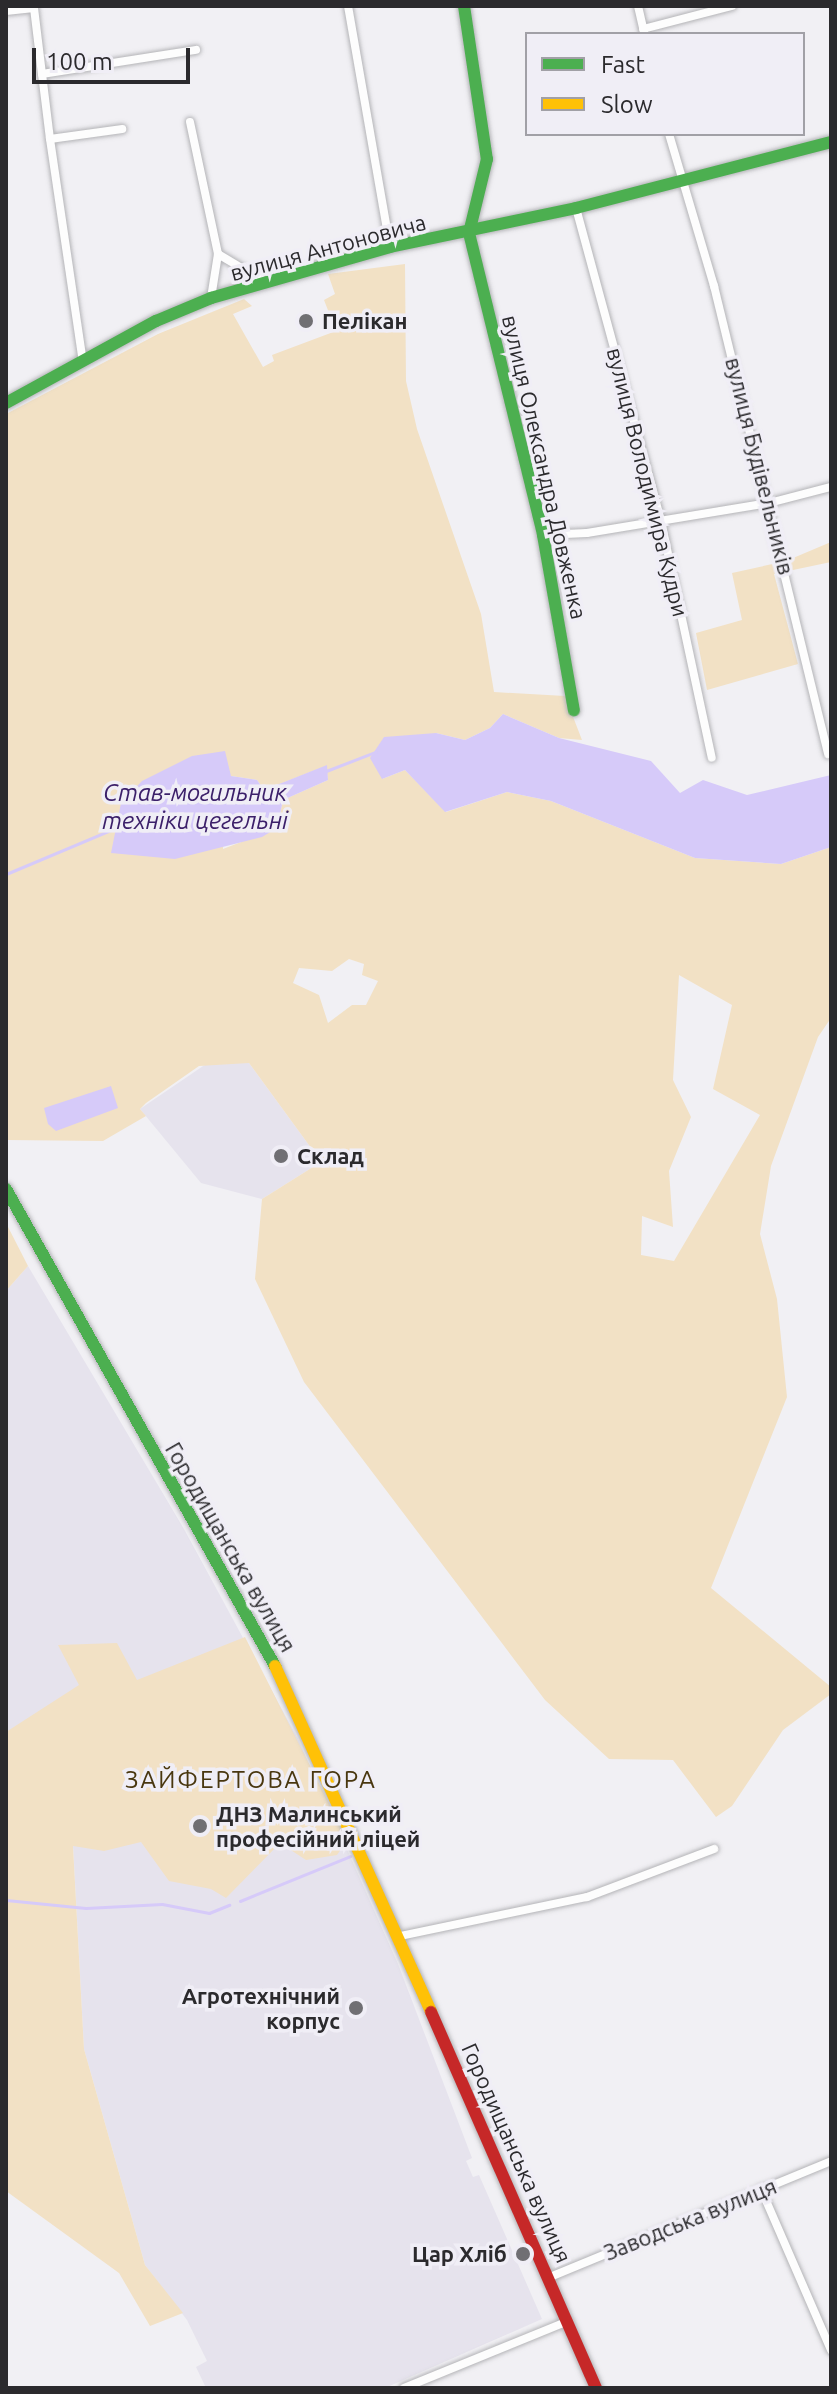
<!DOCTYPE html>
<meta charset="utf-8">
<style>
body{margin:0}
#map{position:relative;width:837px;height:2394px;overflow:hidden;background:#f1f0f4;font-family:Ubuntu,sans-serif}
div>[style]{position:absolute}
.built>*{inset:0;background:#e6e3ed}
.green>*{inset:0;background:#f2e1c5}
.water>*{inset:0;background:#d6caf9}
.stream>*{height:3px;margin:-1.5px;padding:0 1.5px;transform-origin:1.5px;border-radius:1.5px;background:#d6caf9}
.roads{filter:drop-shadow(0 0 2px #b4b4b7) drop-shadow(0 0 2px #b4b4b7)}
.street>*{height:8px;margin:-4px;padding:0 4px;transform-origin:4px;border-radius:4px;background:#fdfdfd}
.fast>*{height:12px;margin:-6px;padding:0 6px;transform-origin:6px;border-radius:6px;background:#4caf50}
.slow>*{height:12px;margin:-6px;padding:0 6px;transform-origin:6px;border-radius:6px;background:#ffc107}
.jam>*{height:12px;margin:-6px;padding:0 6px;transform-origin:6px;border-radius:6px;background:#c62828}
.dots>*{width:22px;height:22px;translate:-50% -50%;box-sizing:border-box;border:4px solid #f0eef6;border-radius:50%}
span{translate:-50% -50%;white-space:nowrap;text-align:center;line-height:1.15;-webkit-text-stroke:7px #f0eef6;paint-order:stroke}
.street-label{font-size:22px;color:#2b2a2d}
.poi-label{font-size:22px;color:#2b2a2d;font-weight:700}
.left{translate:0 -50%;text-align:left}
.right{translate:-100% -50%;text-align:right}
.water-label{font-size:24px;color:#3c206a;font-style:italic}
.neighbourhood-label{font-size:24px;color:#49370f;letter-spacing:2px}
.frame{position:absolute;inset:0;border:8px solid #2b2a2d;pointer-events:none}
.legend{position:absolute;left:525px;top:32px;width:280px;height:104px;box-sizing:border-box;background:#f0eef6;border:2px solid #a1a0a6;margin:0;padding:10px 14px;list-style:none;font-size:24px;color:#2b2a2d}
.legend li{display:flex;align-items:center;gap:16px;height:40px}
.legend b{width:40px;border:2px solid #a1a0a6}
.scale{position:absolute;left:32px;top:48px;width:158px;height:36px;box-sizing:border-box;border:4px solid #2b2a2d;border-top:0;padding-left:10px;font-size:24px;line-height:28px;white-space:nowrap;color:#2b2a2d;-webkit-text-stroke:6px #f0eef6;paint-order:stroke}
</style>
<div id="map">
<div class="built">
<i style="clip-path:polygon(209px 1062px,249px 1063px,314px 1152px,313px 1167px,262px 1199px,201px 1183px,140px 1109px)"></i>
<i style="clip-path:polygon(28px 1266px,184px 1529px,298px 1739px,398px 1964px,472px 2158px,466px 2161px,473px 2177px,479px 2175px,542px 2319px,385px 2388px,206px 2388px,196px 2367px,207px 2361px,187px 2320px,145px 2265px,84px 2049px,73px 1845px,31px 1719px,6px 1732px,6px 1291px)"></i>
</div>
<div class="green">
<i style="clip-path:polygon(evenodd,405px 264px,406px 381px,417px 429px,481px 614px,494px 692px,565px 696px,582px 740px,559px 738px,503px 714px,490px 728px,465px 740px,436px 733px,382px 779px,405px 770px,446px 812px,507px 792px,551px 801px,695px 858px,781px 864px,831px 847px,831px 1018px,818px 1037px,771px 1166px,760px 1234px,777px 1299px,787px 1397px,711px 1588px,831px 1687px,831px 1694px,783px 1730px,732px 1806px,716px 1817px,673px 1760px,609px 1759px,545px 1700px,304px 1382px,255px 1279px,262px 1199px,313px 1167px,314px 1152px,249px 1063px,199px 1066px,146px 1103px,140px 1109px,146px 1116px,103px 1141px,6px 1140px,6px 414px,158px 334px,244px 299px,252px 306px,233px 314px,263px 367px,274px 361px,272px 355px,336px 331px,324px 300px,335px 294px,328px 274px,405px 264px,225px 765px,231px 776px,257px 780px,264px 790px,326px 766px,328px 780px,283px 800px,277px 828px,223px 849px,225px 765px,405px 264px,349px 959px,364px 964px,362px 975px,378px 981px,366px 1005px,352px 1005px,328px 1023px,319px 995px,293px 983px,299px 968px,332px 971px,349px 959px,405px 264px,679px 975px,732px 1005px,713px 1089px,760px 1115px,674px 1261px,641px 1255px,642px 1216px,673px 1227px,669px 1171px,691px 1117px,673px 1080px,679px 975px)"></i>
<i style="clip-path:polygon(831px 542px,831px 562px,774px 574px,798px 664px,707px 690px,696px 633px,742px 620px,732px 573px,786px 561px)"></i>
<i style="clip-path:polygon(6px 1223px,28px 1266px,6px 1291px)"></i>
<i style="clip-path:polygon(245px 1637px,342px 1829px,346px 1842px,337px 1855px,306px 1860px,280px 1843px,226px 1898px,211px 1889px,169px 1881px,141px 1842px,104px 1851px,73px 1846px,84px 2049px,145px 2265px,183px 2313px,150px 2326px,119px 2273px,6px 2191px,6px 1732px,79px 1685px,58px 1645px,117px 1643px,137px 1680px)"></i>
</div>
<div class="water">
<i style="clip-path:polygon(503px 714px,559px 738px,651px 761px,680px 793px,703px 780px,747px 795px,831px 775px,831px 847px,781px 864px,695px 858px,551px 801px,507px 792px,445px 812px,405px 770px,382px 779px,370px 758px,384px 737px,436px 733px,465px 740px,490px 728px)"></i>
<i style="clip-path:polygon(225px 751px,231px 776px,257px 780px,264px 790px,327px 765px,328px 780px,283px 800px,277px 828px,262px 837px,175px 859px,111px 853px,121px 803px,142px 781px,192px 756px)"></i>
<i style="clip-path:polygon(111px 1086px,118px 1108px,56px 1131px,48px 1124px,44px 1108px)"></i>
</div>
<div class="stream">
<i style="left:326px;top:771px;width:53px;rotate:-21.2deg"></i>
<i style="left:6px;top:874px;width:121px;rotate:-22.8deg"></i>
<i style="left:6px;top:1900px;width:80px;rotate:5.7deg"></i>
<i style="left:86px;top:1908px;width:76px;rotate:-3deg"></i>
<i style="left:162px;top:1904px;width:48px;rotate:10.8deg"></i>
<i style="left:209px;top:1913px;width:22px;rotate:-22deg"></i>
<i style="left:240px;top:1901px;width:119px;rotate:-22.2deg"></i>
</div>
<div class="roads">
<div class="street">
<i style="left:348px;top:6px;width:245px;rotate:80.1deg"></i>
<i style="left:638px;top:6px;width:28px;rotate:77deg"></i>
<i style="left:6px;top:11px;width:28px;rotate:-6deg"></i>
<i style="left:34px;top:8px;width:66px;rotate:83.1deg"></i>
<i style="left:42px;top:74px;width:156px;rotate:-8.9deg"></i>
<i style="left:643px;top:29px;width:92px;rotate:-14.5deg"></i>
<i style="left:42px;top:74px;width:65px;rotate:83deg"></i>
<i style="left:50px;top:139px;width:73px;rotate:-7.9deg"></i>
<i style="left:190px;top:122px;width:135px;rotate:78deg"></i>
<i style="left:218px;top:254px;width:45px;rotate:99deg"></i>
<i style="left:669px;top:134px;width:159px;rotate:73.5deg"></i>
<i style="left:714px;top:286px;width:482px;rotate:76.3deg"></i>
<i style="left:50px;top:139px;width:225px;rotate:81.6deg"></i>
<i style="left:576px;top:208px;width:324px;rotate:74.8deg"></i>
<i style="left:661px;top:521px;width:242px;rotate:77.9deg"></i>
<i style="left:218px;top:254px;width:55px;rotate:30.8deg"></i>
<i style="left:543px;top:535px;width:44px;rotate:-2.6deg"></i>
<i style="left:587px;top:533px;width:184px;rotate:-9.4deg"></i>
<i style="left:769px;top:503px;width:64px;rotate:-14.5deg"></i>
<i style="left:400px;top:1936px;width:191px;rotate:-11.8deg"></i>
<i style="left:587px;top:1897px;width:136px;rotate:-20.7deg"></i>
<i style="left:761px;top:2189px;width:176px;rotate:66.5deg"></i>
<i style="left:550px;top:2277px;width:304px;rotate:-22.4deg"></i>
<i style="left:404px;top:2388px;width:177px;rotate:-22.2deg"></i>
</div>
<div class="fast">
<i style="left:464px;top:6px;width:155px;rotate:81.5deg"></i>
<i style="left:487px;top:159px;width:76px;rotate:103.7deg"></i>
<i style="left:469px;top:233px;width:311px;rotate:76.2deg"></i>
<i style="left:543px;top:535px;width:178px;rotate:80deg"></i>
<i style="left:6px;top:403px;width:171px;rotate:-28.7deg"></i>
<i style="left:156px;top:321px;width:60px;rotate:-22.7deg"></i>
<i style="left:211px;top:298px;width:186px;rotate:-15.9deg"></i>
<i style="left:390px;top:247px;width:190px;rotate:-11.8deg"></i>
<i style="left:576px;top:208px;width:263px;rotate:-14.5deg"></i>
<i style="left:6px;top:1189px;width:548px;rotate:60.58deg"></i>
</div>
<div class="slow">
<i style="left:275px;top:1666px;width:380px;rotate:65.7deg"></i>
</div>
<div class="jam">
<i style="left:431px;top:2012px;width:411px;rotate:66.3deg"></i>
</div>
</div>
<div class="dots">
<i style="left:306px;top:321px;background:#706f73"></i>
<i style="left:281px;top:1156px;background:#706f73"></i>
<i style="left:200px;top:1826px;background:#706f73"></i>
<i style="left:356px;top:2008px;background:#706f73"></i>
<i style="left:523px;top:2254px;background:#706f73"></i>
</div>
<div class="street-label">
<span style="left:328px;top:247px;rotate:-15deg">вулиця Антоновича</span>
<span style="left:760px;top:466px;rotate:76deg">вулиця Будівельників</span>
<span style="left:545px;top:467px;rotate:77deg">вулиця Олександра Довженка</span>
<span style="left:648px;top:482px;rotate:76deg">вулиця Володимира Кудри</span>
<span style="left:231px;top:1547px;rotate:60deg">Городищанська вулиця</span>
<span style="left:517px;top:2153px;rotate:66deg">Городищанська вулиця</span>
<span style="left:690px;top:2219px;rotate:-22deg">Заводська вулиця</span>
</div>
<div class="poi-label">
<span class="left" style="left:322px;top:321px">Пелікан</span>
<span class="left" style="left:297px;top:1156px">Склад</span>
<span class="left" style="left:216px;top:1826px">ДНЗ Малинський<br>професійний ліцей</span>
<span class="right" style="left:340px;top:2008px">Агротехнічний<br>корпус</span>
<span class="right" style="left:507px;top:2254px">Цар Хліб</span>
</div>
<div class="water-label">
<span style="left:195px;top:807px">Став-могильник<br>техніки цегельні</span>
</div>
<div class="neighbourhood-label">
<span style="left:251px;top:1780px">ЗАЙФЕРТОВА ГОРА</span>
</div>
<div class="frame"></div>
<ul class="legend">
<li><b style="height:10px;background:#4caf50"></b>Fast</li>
<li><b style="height:10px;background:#ffc107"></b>Slow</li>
</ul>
<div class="scale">100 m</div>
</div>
